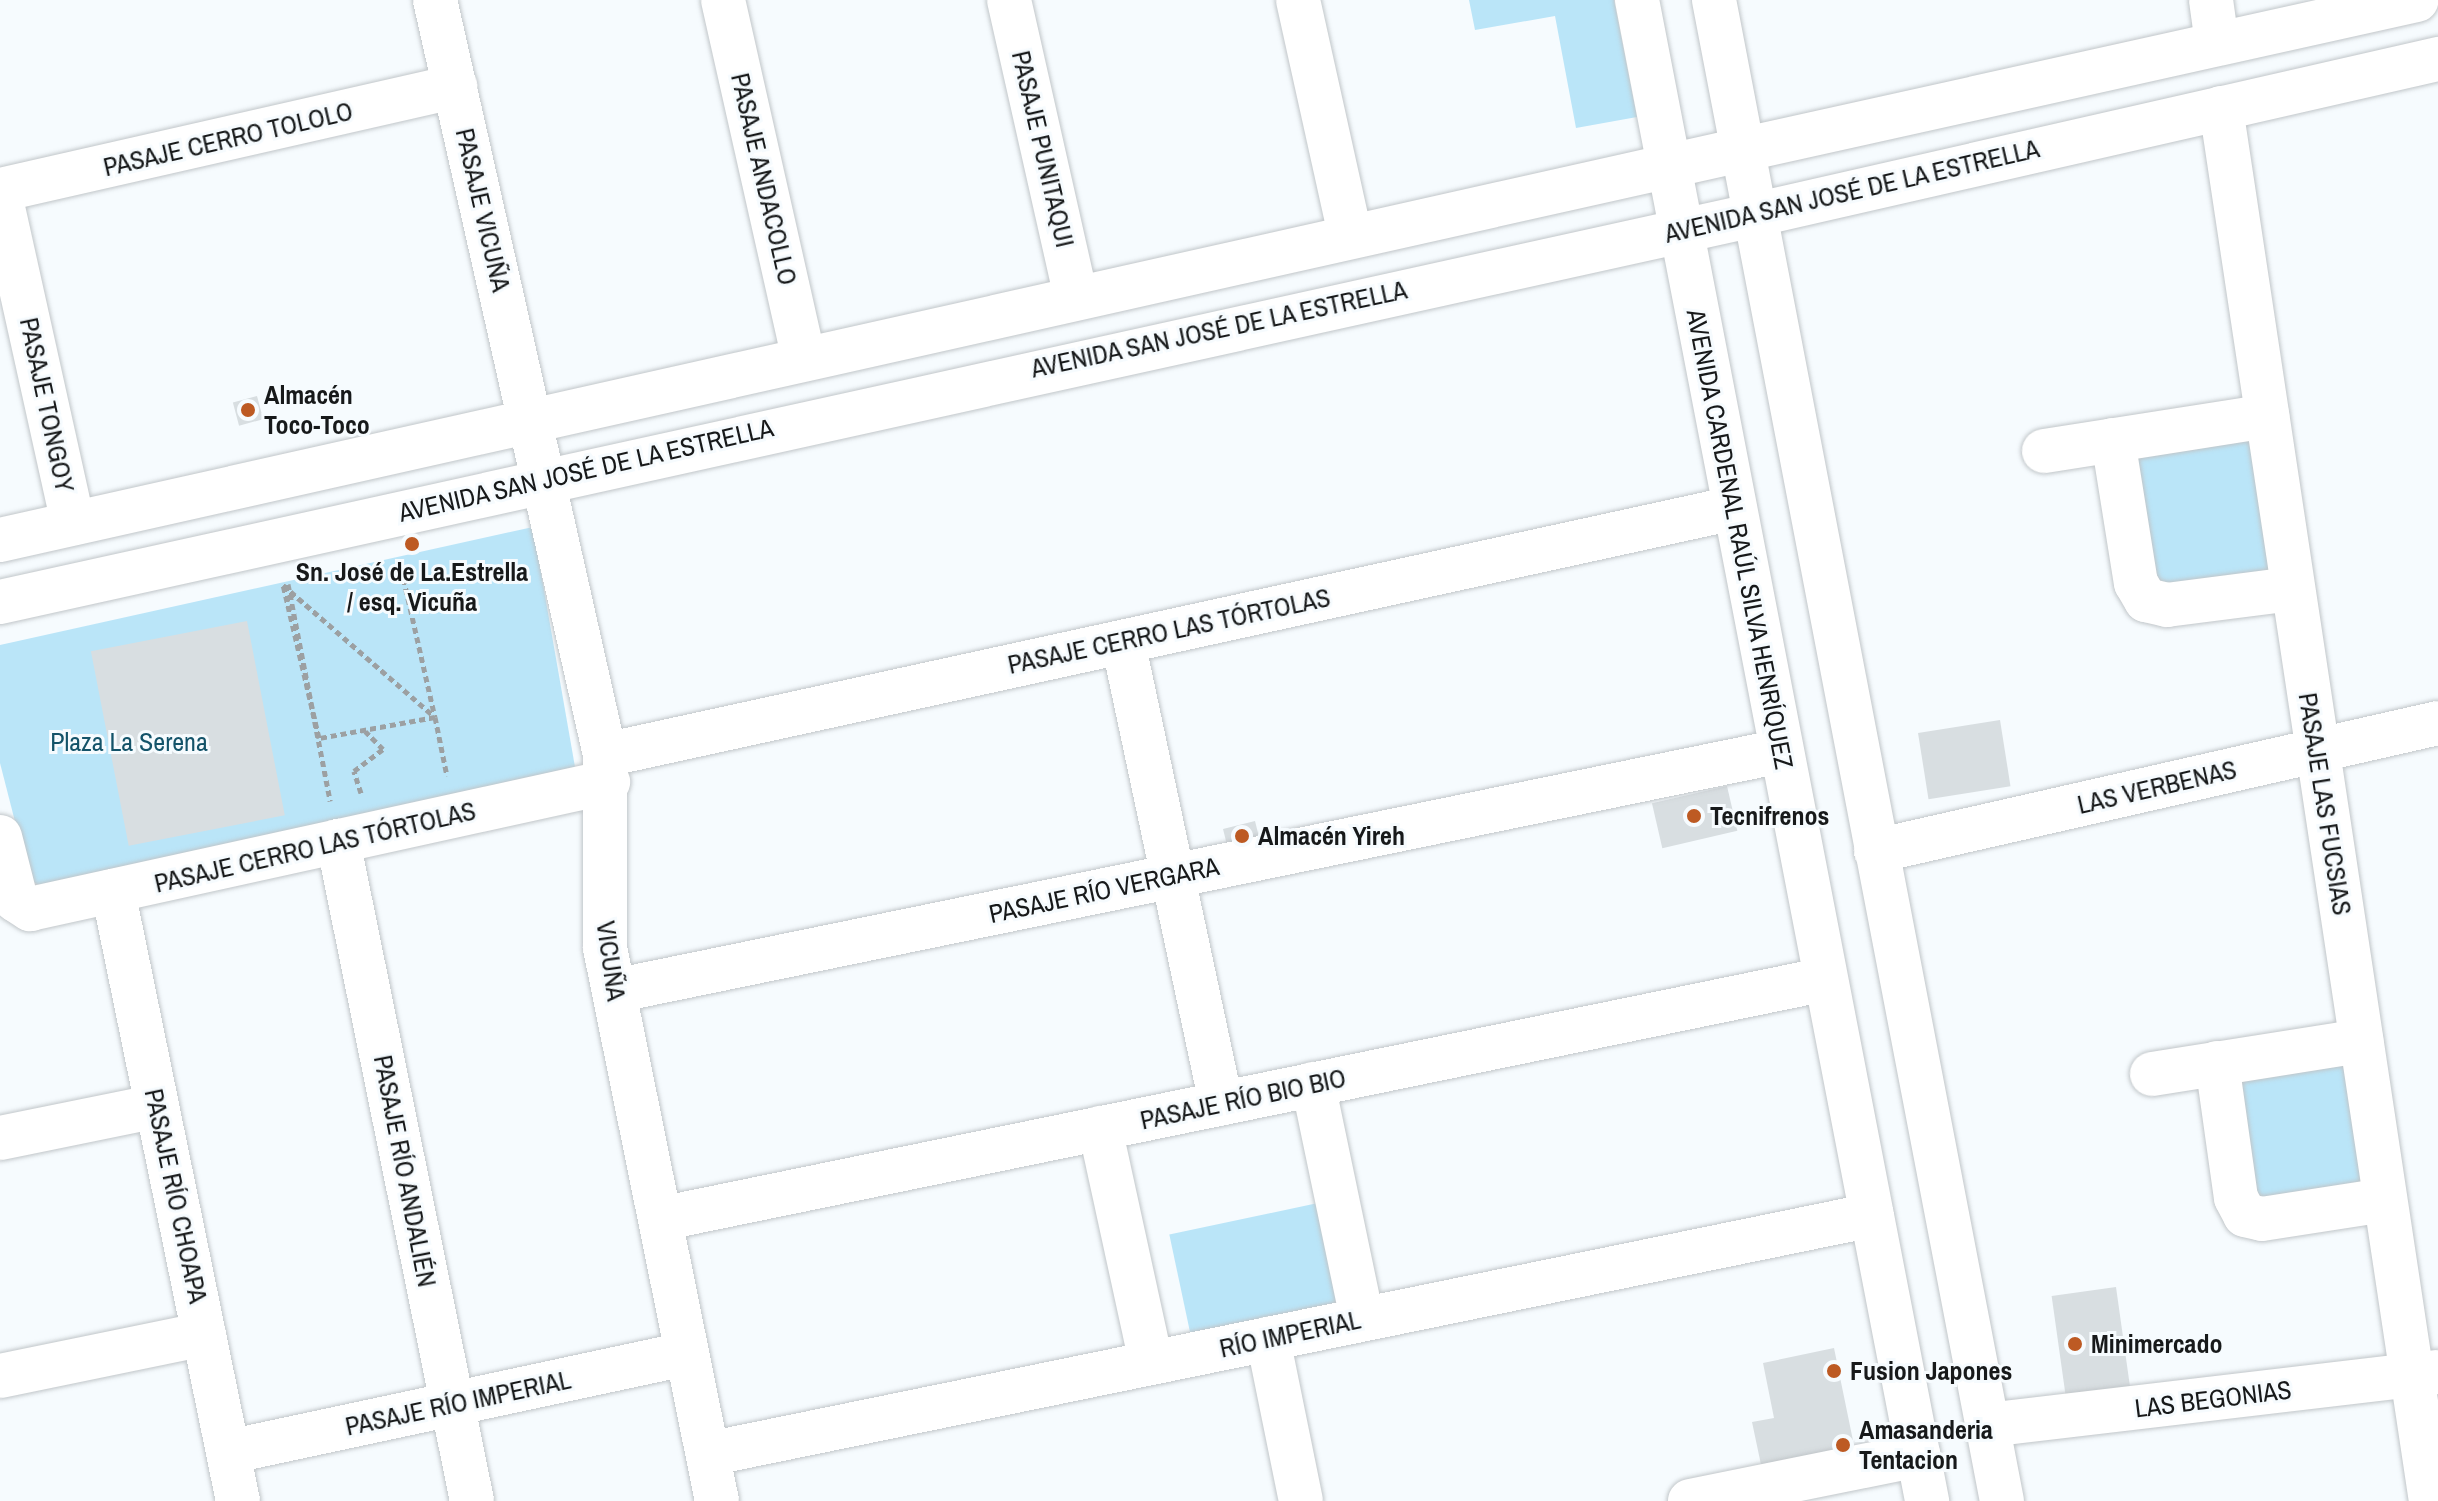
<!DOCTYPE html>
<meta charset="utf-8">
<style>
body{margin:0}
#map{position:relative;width:2438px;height:1501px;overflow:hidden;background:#f6fbfe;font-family:"Archivo Narrow",sans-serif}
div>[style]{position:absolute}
.green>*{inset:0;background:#bae5f8;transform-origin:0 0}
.building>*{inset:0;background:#d8dee1;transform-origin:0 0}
.path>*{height:5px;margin-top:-2.5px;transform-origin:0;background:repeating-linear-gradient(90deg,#9ca0a2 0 6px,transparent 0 10px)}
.roads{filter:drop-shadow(0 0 2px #c1c6c9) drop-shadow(0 0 2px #c1c6c9)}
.minor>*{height:44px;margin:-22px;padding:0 22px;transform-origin:22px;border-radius:22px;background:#fff}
.major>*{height:44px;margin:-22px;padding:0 22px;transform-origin:22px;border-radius:22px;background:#fff}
.dots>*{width:22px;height:22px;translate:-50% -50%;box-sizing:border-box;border:4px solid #f6fbfe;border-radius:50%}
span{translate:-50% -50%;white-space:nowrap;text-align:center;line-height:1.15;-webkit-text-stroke:6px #f6fbfe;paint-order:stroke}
.street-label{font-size:26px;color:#17191a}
.poi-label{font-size:26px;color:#17191a;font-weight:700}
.left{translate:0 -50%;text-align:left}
.park-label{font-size:26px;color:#135369}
</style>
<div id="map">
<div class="green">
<i style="clip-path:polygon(1469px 0,1614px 0,1637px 117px,1576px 128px,1555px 16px,1475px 30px)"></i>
<i style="clip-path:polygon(2252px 434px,2273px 570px,2265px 582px,2145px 584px,2137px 446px)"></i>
<i style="clip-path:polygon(533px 527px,575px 767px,42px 887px,30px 880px,0 763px,0 645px)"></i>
<i style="clip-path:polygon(2343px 1062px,2365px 1194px,2248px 1201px,2234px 1093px,2245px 1075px)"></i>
<i style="left:1318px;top:1203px;width:101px;height:152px;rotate:78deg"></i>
</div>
<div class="building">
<i style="left:257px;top:396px;width:24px;height:25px;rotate:75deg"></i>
<i style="left:247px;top:621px;width:198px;height:159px;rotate:79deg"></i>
<i style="left:2000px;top:720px;width:67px;height:83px;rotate:81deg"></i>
<i style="left:1727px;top:786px;width:46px;height:77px;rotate:77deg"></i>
<i style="left:1255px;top:821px;width:25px;height:33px;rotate:76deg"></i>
<i style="left:2116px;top:1287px;width:109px;height:65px;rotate:82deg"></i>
<i style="clip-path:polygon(1834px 1348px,1857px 1460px,1764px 1479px,1752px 1422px,1774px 1418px,1763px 1363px)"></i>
</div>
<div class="path">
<i style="left:399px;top:559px;width:162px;rotate:77.2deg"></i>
<i style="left:435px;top:717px;width:118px;rotate:169.7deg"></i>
<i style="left:319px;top:738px;width:157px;rotate:-103.2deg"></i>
<i style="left:283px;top:585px;width:201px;rotate:41deg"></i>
<i style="left:435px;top:717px;width:60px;rotate:78.5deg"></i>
<i style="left:288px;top:584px;width:221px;rotate:79deg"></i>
<i style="left:361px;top:793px;width:23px;rotate:-108deg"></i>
<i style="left:354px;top:771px;width:36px;rotate:-37deg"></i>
<i style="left:383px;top:749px;width:25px;rotate:-135deg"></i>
</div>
<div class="roads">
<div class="minor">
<i style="left:435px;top:0;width:774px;rotate:77.31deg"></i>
<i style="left:605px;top:755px;width:193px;rotate:90deg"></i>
<i style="left:605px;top:948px;width:564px;rotate:78.55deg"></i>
<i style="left:723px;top:0;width:367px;rotate:77.3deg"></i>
<i style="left:1009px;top:0;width:304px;rotate:77.3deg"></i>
<i style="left:1298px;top:0;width:241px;rotate:77.5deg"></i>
<i style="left:2211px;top:0;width:43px;rotate:82.1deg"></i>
<i style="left:2221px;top:108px;width:1409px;rotate:81.43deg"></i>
<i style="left:1741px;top:150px;width:692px;rotate:-12.51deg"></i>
<i style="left:0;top:190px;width:467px;rotate:-12.8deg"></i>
<i style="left:0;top:194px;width:337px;rotate:77.5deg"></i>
<i style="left:1754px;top:215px;width:702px;rotate:-12.85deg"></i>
<i style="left:2113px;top:440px;width:145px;rotate:80.9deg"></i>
<i style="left:2136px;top:583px;width:20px;rotate:60deg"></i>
<i style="left:2146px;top:600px;width:22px;rotate:13deg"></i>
<i style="left:2167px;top:605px;width:126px;rotate:-7.3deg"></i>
<i style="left:2044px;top:451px;width:226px;rotate:-8.9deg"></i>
<i style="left:1123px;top:642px;width:472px;rotate:78deg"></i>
<i style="left:605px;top:755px;width:1156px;rotate:-12.34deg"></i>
<i style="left:0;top:837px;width:65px;rotate:75.7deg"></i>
<i style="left:16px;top:900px;width:17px;rotate:33deg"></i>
<i style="left:30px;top:909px;width:592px;rotate:-12.39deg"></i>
<i style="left:338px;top:841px;width:673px;rotate:78.52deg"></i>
<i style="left:1876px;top:851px;width:576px;rotate:-12.83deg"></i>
<i style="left:113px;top:891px;width:623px;rotate:78.42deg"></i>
<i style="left:614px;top:991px;width:1191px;rotate:-11.62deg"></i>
<i style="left:2217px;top:1063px;width:136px;rotate:82deg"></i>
<i style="left:2236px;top:1198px;width:19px;rotate:62deg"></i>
<i style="left:2245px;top:1215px;width:17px;rotate:13deg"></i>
<i style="left:2262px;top:1219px;width:124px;rotate:-8.8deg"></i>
<i style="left:2152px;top:1074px;width:212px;rotate:-9deg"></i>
<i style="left:1313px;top:1084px;width:240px;rotate:78.2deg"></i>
<i style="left:1100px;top:1128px;width:239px;rotate:77.7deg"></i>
<i style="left:0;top:1138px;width:160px;rotate:-11.5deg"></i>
<i style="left:660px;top:1219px;width:1190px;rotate:-11.63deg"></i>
<i style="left:1268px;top:1339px;width:165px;rotate:78.5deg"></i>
<i style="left:0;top:1376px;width:208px;rotate:-11.6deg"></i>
<i style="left:1987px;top:1425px;width:454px;rotate:-6.7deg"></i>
<i style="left:228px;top:1452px;width:469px;rotate:-12.1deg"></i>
<i style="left:708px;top:1454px;width:1188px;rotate:-11.6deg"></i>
<i style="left:1690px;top:1501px;width:233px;rotate:-11.4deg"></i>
</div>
<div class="major">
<i style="left:1637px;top:0;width:1529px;rotate:79.06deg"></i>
<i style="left:1714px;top:0;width:1528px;rotate:79.14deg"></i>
<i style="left:0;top:540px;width:1784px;rotate:-12.63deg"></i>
<i style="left:0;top:602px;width:1796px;rotate:-12.44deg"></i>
</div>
</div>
<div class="dots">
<i style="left:248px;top:410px;background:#bd5a23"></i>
<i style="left:412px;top:544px;background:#bd5a23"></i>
<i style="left:1694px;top:816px;background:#bd5a23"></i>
<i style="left:1242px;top:836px;background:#bd5a23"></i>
<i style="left:2075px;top:1344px;background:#bd5a23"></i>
<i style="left:1834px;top:1371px;background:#bd5a23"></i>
<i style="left:1843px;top:1445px;background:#bd5a23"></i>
</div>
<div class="street-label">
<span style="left:228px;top:139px;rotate:-13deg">PASAJE CERRO TOLOLO</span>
<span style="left:1043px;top:149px;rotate:77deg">PASAJE PUNITAQUI</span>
<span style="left:764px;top:179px;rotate:77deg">PASAJE ANDACOLLO</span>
<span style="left:1852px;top:191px;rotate:-13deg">AVENIDA SAN JOSÉ DE LA ESTRELLA</span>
<span style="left:483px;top:210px;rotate:77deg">PASAJE VICUÑA</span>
<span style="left:1219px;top:329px;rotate:-12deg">AVENIDA SAN JOSÉ DE LA ESTRELLA</span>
<span style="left:47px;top:405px;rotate:78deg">PASAJE TONGOY</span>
<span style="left:586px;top:470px;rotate:-13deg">AVENIDA SAN JOSÉ DE LA ESTRELLA</span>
<span style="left:1740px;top:539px;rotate:79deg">AVENIDA CARDENAL RAÚL SILVA HENRÍQUEZ</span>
<span style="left:1169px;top:631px;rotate:-12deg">PASAJE CERRO LAS TÓRTOLAS</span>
<span style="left:2157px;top:787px;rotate:-13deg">LAS VERBENAS</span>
<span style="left:2325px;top:804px;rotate:81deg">PASAJE LAS FUCSIAS</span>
<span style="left:315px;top:847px;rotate:-13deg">PASAJE CERRO LAS TÓRTOLAS</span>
<span style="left:1104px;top:890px;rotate:-12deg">PASAJE RÍO VERGARA</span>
<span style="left:611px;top:961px;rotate:82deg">VICUÑA</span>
<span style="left:1243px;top:1099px;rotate:-12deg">PASAJE RÍO BIO BIO</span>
<span style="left:405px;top:1171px;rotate:79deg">PASAJE RÍO ANDALIÉN</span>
<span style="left:176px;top:1196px;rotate:78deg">PASAJE RÍO CHOAPA</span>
<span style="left:1290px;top:1334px;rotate:-12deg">RÍO IMPERIAL</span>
<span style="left:2213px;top:1399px;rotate:-7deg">LAS BEGONIAS</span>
<span style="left:458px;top:1403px;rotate:-12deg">PASAJE RÍO IMPERIAL</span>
</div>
<div class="poi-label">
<span class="left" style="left:264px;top:410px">Almacén<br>Toco-Toco</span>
<span style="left:412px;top:587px">Sn. José de La.Estrella<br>/ esq. Vicuña</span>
<span class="left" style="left:1710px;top:816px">Tecnifrenos</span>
<span class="left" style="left:1258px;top:836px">Almacén Yireh</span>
<span class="left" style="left:2091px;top:1344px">Minimercado</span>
<span class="left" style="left:1850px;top:1371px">Fusion Japones</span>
<span class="left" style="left:1859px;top:1445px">Amasanderia<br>Tentacion</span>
</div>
<div class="park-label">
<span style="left:129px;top:742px">Plaza La Serena</span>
</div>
</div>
